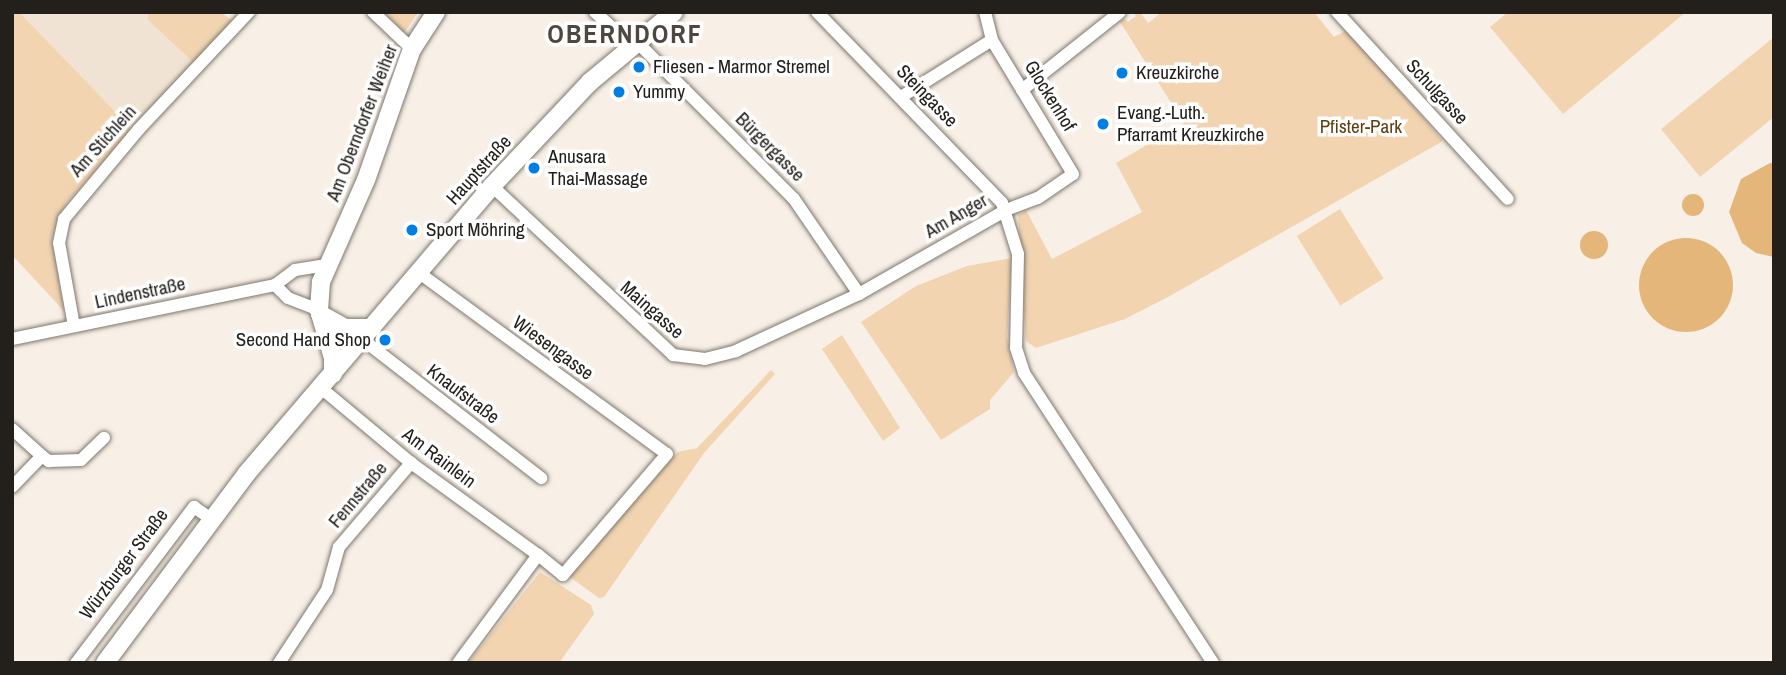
<!DOCTYPE html>
<meta charset="utf-8">
<style>
body{margin:0}
#map{position:relative;width:1786px;height:675px;overflow:hidden;background:#f8f0e6;font-family:"Archivo Narrow",sans-serif}
div>[style]{position:absolute}
.built>*{inset:0;background:#f0e3d3}
.green>*{inset:0;background:#f2d4b1;transform-origin:0 0}
.water>*{inset:0;background:#e4b67a}
.round{border-radius:50%}
.roads{filter:drop-shadow(0 0 2px #7e776e) drop-shadow(0 0 2px #7e776e)}
.street>*{height:12px;margin:-6px;padding:0 6px;transform-origin:6px;border-radius:6px;background:#fff}
.secondary>*{height:18px;margin:-9px;padding:0 9px;transform-origin:9px;border-radius:9px;background:#fff}
.dots>*{width:19px;height:19px;translate:-50% -50%;box-sizing:border-box;border:4px solid #fefefe;border-radius:50%}
span{translate:-50% -50%;white-space:nowrap;text-align:center;line-height:1.15;-webkit-text-stroke:7px #fefefe;paint-order:stroke}
.poi-label{font-size:19px;color:#23201c}
.left{translate:0 -50%;text-align:left}
.right{translate:-100% -50%;text-align:right}
.street-label{font-size:19px;color:#23201c}
.park-label{font-size:19px;color:#5d3e0f}
.district-label{font-size:26px;color:#4e473f;font-weight:700;letter-spacing:2px}
.frame{position:absolute;inset:0;border:14px solid #23201c;pointer-events:none}
</style>
<div id="map">
<div class="built">
<i style="clip-path:polygon(19px 12px,148px 12px,148px 20px,196px 65px,133px 130px)"></i>
</div>
<div class="green">
<i style="clip-path:polygon(12px 12px,19px 12px,133px 130px,67px 202px,58px 220px,52px 239px,64px 311px,12px 255px)"></i>
<i style="clip-path:polygon(148px 12px,220px 12px,232px 20px,232px 26px,196px 65px,148px 20px)"></i>
<i style="clip-path:polygon(384px 12px,418px 12px,404px 33px)"></i>
<i style="clip-path:polygon(1133px 12px,1140px 12px,1148px 23px,1162px 12px,1314px 12px,1334px 37px,1347px 30px,1443px 141px,1168px 297px,1125px 319px,1036px 348px,1026px 341px,1018px 215px,1026px 210px,1052px 259px,1142px 212px,1116px 163px,1184px 123px,1120px 22px,1124px 19px,1128px 22px,1136px 16px)"></i>
<i style="clip-path:polygon(1508px 12px,1686px 12px,1563px 114px,1490px 27px)"></i>
<i style="clip-path:polygon(1774px 37px,1774px 117px,1700px 177px,1661px 129px)"></i>
<i style="left:1340px;top:209px;width:82px;height:51px;rotate:58deg"></i>
<i style="clip-path:polygon(1012px 258px,1007px 336px,1014px 372px,990px 400px,990px 409px,941px 440px,861px 322px,916px 286px,967px 266px)"></i>
<i style="clip-path:polygon(842px 335px,900px 428px,883px 441px,822px 349px)"></i>
<i style="clip-path:polygon(771px 370px,775px 374px,704px 453px,604px 597px,599px 598px,567px 575px,660px 467px,678px 452px,697px 448px)"></i>
<i style="clip-path:polygon(540px 572px,591px 605px,594px 614px,559px 663px,468px 663px)"></i>
</div>
<div class="water">
<i style="clip-path:polygon(1770px 163px,1774px 163px,1774px 257px,1756px 253px,1742px 243px,1729px 212px,1741px 179px)"></i>
<i class="round" style="left:1682px;top:194px;width:22px;height:22px"></i>
<i class="round" style="left:1580px;top:231px;width:28px;height:28px"></i>
<i class="round" style="left:1639px;top:238px;width:94px;height:94px"></i>
</div>
<div class="roads">
<div class="street">
<i style="left:373px;top:12px;width:54px;rotate:43.5deg"></i>
<i style="left:595px;top:12px;width:50px;rotate:42.6deg"></i>
<i style="left:817px;top:12px;width:266px;rotate:45.9deg"></i>
<i style="left:1002px;top:203px;width:53px;rotate:72.6deg"></i>
<i style="left:1018px;top:254px;width:94px;rotate:91.2deg"></i>
<i style="left:1016px;top:348px;width:26px;rotate:72deg"></i>
<i style="left:1024px;top:373px;width:346px;rotate:56.9deg"></i>
<i style="left:1337px;top:12px;width:253px;rotate:47.6deg"></i>
<i style="left:637px;top:42px;width:222px;rotate:45deg"></i>
<i style="left:794px;top:199px;width:115px;rotate:55.6deg"></i>
<i style="left:1022px;top:90px;width:125px;rotate:-38.5deg"></i>
<i style="left:901px;top:97px;width:107px;rotate:-32.1deg"></i>
<i style="left:492px;top:186px;width:248px;rotate:43deg"></i>
<i style="left:673px;top:355px;width:32px;rotate:7deg"></i>
<i style="left:705px;top:359px;width:32px;rotate:-14deg"></i>
<i style="left:736px;top:351px;width:136px;rotate:-24.9deg"></i>
<i style="left:859px;top:294px;width:169px;rotate:-29.7deg"></i>
<i style="left:1006px;top:210px;width:34px;rotate:-21deg"></i>
<i style="left:1038px;top:198px;width:42px;rotate:-34.4deg"></i>
<i style="left:1073px;top:174px;width:157px;rotate:-121.2deg"></i>
<i style="left:992px;top:40px;width:29px;rotate:-104deg"></i>
<i style="left:418px;top:272px;width:308px;rotate:36.2deg"></i>
<i style="left:667px;top:454px;width:160px;rotate:130.7deg"></i>
<i style="left:563px;top:575px;width:32px;rotate:-141deg"></i>
<i style="left:538px;top:555px;width:134px;rotate:126.5deg"></i>
<i style="left:275px;top:285px;width:18px;rotate:45deg"></i>
<i style="left:288px;top:298px;width:33px;rotate:21deg"></i>
<i style="left:74px;top:326px;width:84px;rotate:-100.2deg"></i>
<i style="left:59px;top:243px;width:25px;rotate:-78deg"></i>
<i style="left:64px;top:219px;width:117px;rotate:-50.2deg"></i>
<i style="left:139px;top:129px;width:161px;rotate:-46.8deg"></i>
<i style="left:12px;top:339px;width:268px;rotate:-11.6deg"></i>
<i style="left:275px;top:285px;width:25px;rotate:-37deg"></i>
<i style="left:295px;top:270px;width:32px;rotate:-9deg"></i>
<i style="left:362px;top:339px;width:227px;rotate:37.8deg"></i>
<i style="left:321px;top:388px;width:117px;rotate:39.8deg"></i>
<i style="left:411px;top:463px;width:157px;rotate:35.9deg"></i>
<i style="left:12px;top:429px;width:40px;rotate:42deg"></i>
<i style="left:42px;top:456px;width:43px;rotate:134.1deg"></i>
<i style="left:42px;top:456px;width:9px;rotate:36deg"></i>
<i style="left:49px;top:461px;width:32px;rotate:-2deg"></i>
<i style="left:81px;top:460px;width:32px;rotate:-44deg"></i>
<i style="left:76px;top:663px;width:196px;rotate:-52.9deg"></i>
<i style="left:194px;top:507px;width:19px;rotate:35deg"></i>
<i style="left:279px;top:663px;width:87px;rotate:-56.7deg"></i>
<i style="left:327px;top:590px;width:45px;rotate:-74.4deg"></i>
<i style="left:339px;top:547px;width:111px;rotate:-49.4deg"></i>
</div>
<div class="secondary">
<i style="left:320px;top:314px;width:29px;rotate:29deg"></i>
<i style="left:345px;top:328px;width:27px"></i>
<i style="left:333px;top:374px;width:16px;rotate:-90deg"></i>
<i style="left:333px;top:358px;width:50px;rotate:-106.3deg"></i>
<i style="left:319px;top:310px;width:28px;rotate:-86deg"></i>
<i style="left:321px;top:282px;width:111px;rotate:-66.2deg"></i>
<i style="left:366px;top:180px;width:139px;rotate:-70.7deg"></i>
<i style="left:412px;top:49px;width:44px;rotate:-57deg"></i>
<i style="left:105px;top:663px;width:237px;rotate:-53.2deg"></i>
<i style="left:247px;top:473px;width:377px;rotate:-49.5deg"></i>
<i style="left:492px;top:186px;width:143px;rotate:-46.7deg"></i>
<i style="left:590px;top:82px;width:109px;rotate:-39.8deg"></i>
</div>
</div>
<div class="dots">
<i style="left:639px;top:67px;background:#007ee4"></i>
<i style="left:1122px;top:73px;background:#007ee4"></i>
<i style="left:619px;top:92px;background:#007ee4"></i>
<i style="left:1103px;top:124px;background:#007ee4"></i>
<i style="left:534px;top:168px;background:#007ee4"></i>
<i style="left:412px;top:230px;background:#007ee4"></i>
<i style="left:385px;top:340px;background:#007ee4"></i>
</div>
<div class="poi-label">
<span class="left" style="left:653px;top:67px">Fliesen - Marmor Stremel</span>
<span class="left" style="left:1136px;top:73px">Kreuzkirche</span>
<span class="left" style="left:633px;top:92px">Yummy</span>
<span class="left" style="left:1117px;top:124px">Evang.-Luth.<br>Pfarramt Kreuzkirche</span>
<span class="left" style="left:548px;top:168px">Anusara<br>Thai-Massage</span>
<span class="left" style="left:426px;top:230px">Sport Möhring</span>
<span class="right" style="left:371px;top:340px">Second Hand Shop</span>
</div>
<div class="street-label">
<span style="left:1437px;top:92px;rotate:47deg">Schulgasse</span>
<span style="left:927px;top:96px;rotate:46deg">Steingasse</span>
<span style="left:1050px;top:96px;rotate:58deg">Glockenhof</span>
<span style="left:362px;top:123px;rotate:-69deg">Am Oberndorfer Weiher</span>
<span style="left:103px;top:141px;rotate:-48deg">Am Stichlein</span>
<span style="left:770px;top:147px;rotate:45deg">Bürgergasse</span>
<span style="left:479px;top:170px;rotate:-48deg">Hauptstraße</span>
<span style="left:956px;top:216px;rotate:-30deg">Am Anger</span>
<span style="left:140px;top:293px;rotate:-12deg">Lindenstraße</span>
<span style="left:652px;top:310px;rotate:41deg">Maingasse</span>
<span style="left:553px;top:348px;rotate:36deg">Wiesengasse</span>
<span style="left:463px;top:394px;rotate:37deg">Knaufstraße</span>
<span style="left:439px;top:458px;rotate:37deg">Am Rainlein</span>
<span style="left:358px;top:495px;rotate:-50deg">Fennstraße</span>
<span style="left:124px;top:564px;rotate:-53deg">Würzburger Straße</span>
</div>
<div class="park-label">
<span style="left:1361px;top:127px">Pfister-Park</span>
</div>
<div class="district-label">
<span style="left:625px;top:34px">OBERNDORF</span>
</div>
<div class="frame"></div>
</div>
